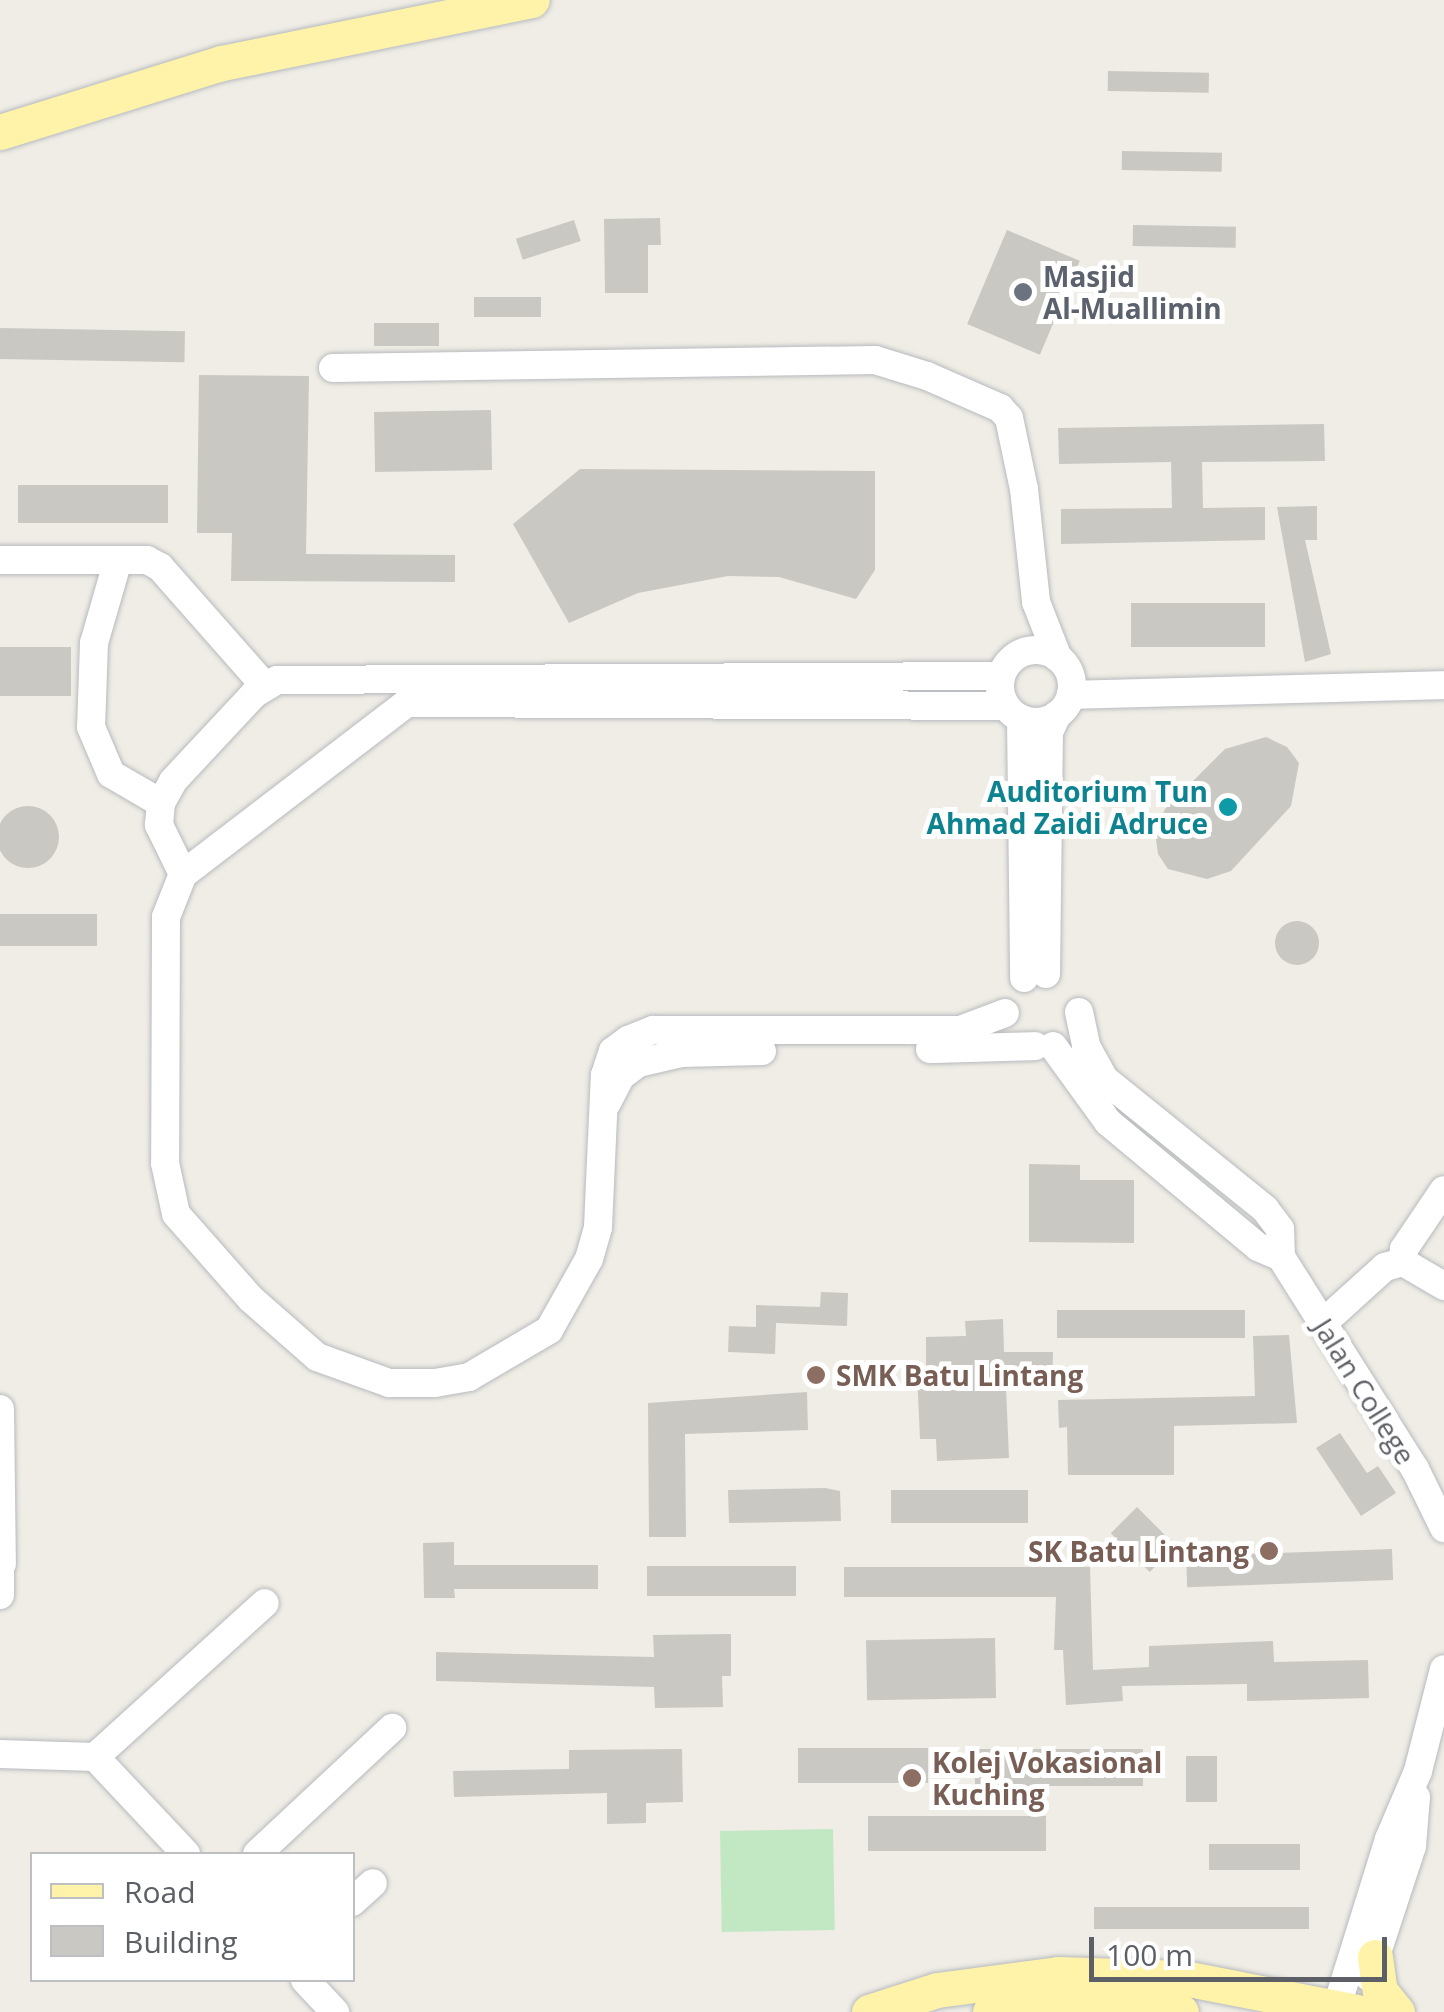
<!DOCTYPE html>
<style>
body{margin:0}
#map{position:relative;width:1444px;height:2012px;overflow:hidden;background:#efede5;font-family:"Open Sans",sans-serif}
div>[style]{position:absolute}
.green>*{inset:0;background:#c1e8c2;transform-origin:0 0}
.building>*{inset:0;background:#cac8c2;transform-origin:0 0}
.round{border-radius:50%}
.roads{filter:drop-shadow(0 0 2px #b7babf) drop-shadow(0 0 2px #b7babf)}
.minor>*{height:28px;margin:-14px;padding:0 14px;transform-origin:14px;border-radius:14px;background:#fff}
.minor>.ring{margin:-14px;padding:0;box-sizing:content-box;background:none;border:28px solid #fff;border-radius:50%}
.major>*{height:35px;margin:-17.5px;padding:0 17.5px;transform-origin:17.5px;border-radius:17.5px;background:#fff3aa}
.dots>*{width:28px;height:28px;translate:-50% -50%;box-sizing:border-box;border:5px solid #fff;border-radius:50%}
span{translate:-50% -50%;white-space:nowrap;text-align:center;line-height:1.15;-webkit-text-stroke:10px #fff;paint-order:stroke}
.worship-label{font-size:28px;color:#5b616d;font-weight:700}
.left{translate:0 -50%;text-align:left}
.culture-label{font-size:28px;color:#0d838f;font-weight:700}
.right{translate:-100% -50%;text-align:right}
.education-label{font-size:28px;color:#785e54;font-weight:700}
.street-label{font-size:28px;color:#5c6066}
.legend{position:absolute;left:30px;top:1852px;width:325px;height:130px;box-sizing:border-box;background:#fff;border:2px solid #bebfc2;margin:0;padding:12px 18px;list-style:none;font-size:30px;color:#5c6066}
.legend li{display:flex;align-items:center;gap:20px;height:50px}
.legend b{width:50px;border:2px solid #bebfc2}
.scale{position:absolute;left:1089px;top:1937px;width:298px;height:45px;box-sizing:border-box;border:5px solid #5c6066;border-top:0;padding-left:12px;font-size:30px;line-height:35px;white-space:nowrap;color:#5c6066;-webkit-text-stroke:8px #fff;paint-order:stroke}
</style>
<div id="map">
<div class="green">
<i style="left:833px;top:1829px;width:101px;height:113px;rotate:89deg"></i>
</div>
<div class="building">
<i style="left:1108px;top:71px;width:101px;height:20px;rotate:1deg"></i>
<i style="left:1122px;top:151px;width:100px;height:19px;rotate:1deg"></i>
<i style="clip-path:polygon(660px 218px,661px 245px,648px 245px,648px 293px,605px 293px,604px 219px)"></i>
<i style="left:574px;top:220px;width:22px;height:61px;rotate:72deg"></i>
<i style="left:1133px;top:225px;width:103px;height:21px;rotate:1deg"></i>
<i style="left:1007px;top:230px;width:79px;height:102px;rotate:23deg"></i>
<i style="left:541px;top:297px;width:20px;height:67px;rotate:90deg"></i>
<i style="left:374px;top:323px;width:65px;height:23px"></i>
<i style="left:0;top:328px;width:185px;height:31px;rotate:1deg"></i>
<i style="clip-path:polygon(199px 375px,309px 376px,306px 554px,455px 555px,455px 582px,231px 581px,232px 533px,197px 533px)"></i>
<i style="left:491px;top:410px;width:60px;height:117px;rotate:89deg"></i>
<i style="clip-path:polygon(1324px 424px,1325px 461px,1202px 462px,1203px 508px,1265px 507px,1265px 540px,1061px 544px,1061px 509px,1172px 508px,1171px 462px,1059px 464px,1058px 428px)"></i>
<i style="clip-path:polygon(580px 469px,875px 471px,875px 570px,856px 599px,779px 577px,728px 576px,638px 593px,569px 623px,513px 524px)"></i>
<i style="left:18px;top:485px;width:150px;height:38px"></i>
<i style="clip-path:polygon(1317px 506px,1317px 540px,1305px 540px,1331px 654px,1305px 662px,1277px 507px)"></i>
<i style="left:1131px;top:603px;width:134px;height:44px"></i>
<i style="left:0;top:647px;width:71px;height:49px"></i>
<i style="clip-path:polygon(1266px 737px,1287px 747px,1299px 763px,1291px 806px,1231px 871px,1207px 879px,1168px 869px,1158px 854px,1155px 832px,1165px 809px,1225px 749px)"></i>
<i class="round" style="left:-3px;top:806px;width:62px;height:62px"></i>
<i style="left:0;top:914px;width:97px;height:32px"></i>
<i class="round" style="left:1275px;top:921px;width:44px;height:44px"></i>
<i style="clip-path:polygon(1029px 1164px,1080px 1165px,1080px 1180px,1134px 1180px,1134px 1243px,1029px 1242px)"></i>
<i style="clip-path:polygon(821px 1292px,848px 1293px,847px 1326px,776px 1323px,775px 1354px,728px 1352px,729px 1326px,756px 1327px,756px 1305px,820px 1307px)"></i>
<i style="left:1245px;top:1310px;width:28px;height:188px;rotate:90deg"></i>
<i style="clip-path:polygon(1003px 1319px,1004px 1352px,1053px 1352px,1052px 1388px,1006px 1387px,1009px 1458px,937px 1461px,936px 1439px,920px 1439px,917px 1373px,926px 1373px,926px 1337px,966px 1336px,965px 1321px)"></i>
<i style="clip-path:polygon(1289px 1335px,1297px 1423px,1174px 1426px,1174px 1475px,1068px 1475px,1067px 1427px,1059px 1428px,1058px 1400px,1255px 1396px,1253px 1336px)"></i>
<i style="clip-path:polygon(807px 1392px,808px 1430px,685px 1434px,686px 1537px,649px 1537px,648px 1403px)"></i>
<i style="clip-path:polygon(1340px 1433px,1367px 1473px,1378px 1466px,1396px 1493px,1361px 1516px,1316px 1448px)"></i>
<i style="clip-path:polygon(825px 1488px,840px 1491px,841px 1521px,729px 1523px,728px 1490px)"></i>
<i style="left:1028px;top:1490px;width:33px;height:137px;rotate:90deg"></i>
<i style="left:1137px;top:1507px;width:55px;height:37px;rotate:45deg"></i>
<i style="clip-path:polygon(454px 1542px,454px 1565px,598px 1565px,598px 1589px,454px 1589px,455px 1598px,424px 1598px,423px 1543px)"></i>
<i style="left:1392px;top:1549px;width:31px;height:206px;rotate:88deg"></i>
<i style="left:796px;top:1566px;width:30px;height:149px;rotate:90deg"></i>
<i style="clip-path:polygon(844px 1567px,1090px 1567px,1093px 1670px,1149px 1667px,1149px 1646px,1273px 1641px,1274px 1662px,1368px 1660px,1369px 1698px,1247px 1701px,1247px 1684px,1122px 1686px,1123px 1701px,1066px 1705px,1063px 1650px,1054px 1650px,1056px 1597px,844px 1597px)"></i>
<i style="clip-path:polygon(731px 1634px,731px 1676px,722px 1676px,723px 1707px,655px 1708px,654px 1687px,436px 1681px,436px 1652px,654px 1657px,653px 1635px)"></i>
<i style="left:995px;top:1638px;width:60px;height:129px;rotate:89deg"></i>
<i style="left:798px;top:1748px;width:130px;height:35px"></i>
<i style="clip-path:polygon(682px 1749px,683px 1802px,646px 1803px,646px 1823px,607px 1824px,607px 1793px,454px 1797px,453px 1771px,569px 1769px,569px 1750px)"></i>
<i style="left:975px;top:1749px;width:168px;height:37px"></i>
<i style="left:1186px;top:1756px;width:31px;height:46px"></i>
<i style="left:868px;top:1816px;width:178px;height:35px"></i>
<i style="left:1300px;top:1844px;width:26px;height:91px;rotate:90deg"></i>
<i style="left:1094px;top:1907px;width:215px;height:22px"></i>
</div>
<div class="roads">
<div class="minor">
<i style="left:333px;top:368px;width:542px;rotate:-0.85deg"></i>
<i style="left:875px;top:360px;width:54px;rotate:17.1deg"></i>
<i style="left:927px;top:376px;width:80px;rotate:23.7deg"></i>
<i style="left:1000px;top:408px;width:13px;rotate:48deg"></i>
<i style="left:1009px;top:418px;width:73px;rotate:78.1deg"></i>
<i style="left:1024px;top:489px;width:114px;rotate:83.9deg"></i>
<i style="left:1036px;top:602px;width:60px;rotate:68.6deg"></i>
<i style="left:0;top:560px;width:147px"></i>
<i style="left:147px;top:560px;width:15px;rotate:28deg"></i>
<i style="left:160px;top:567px;width:159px;rotate:48.6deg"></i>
<i style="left:118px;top:560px;width:86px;rotate:106.1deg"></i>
<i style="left:94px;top:643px;width:84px;rotate:92deg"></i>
<i style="left:91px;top:727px;width:51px;rotate:66.9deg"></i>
<i style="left:111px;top:774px;width:58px;rotate:30.1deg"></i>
<i class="ring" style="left:1000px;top:650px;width:44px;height:44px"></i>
<i style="left:451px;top:680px;width:50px;rotate:152.4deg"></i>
<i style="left:407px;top:703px;width:282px;rotate:142.6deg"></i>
<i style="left:183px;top:874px;width:46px;rotate:111.6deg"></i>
<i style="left:166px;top:917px;width:246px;rotate:90.2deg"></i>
<i style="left:165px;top:1163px;width:52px;rotate:77.8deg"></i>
<i style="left:176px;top:1214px;width:113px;rotate:48.6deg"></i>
<i style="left:251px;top:1299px;width:88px;rotate:41.3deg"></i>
<i style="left:317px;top:1357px;width:77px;rotate:19.9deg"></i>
<i style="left:389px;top:1383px;width:46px"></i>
<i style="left:435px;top:1383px;width:35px;rotate:-10deg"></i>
<i style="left:469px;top:1377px;width:93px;rotate:-30.4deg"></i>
<i style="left:549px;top:1330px;width:81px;rotate:-60.6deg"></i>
<i style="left:589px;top:1259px;width:33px;rotate:-74deg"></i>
<i style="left:598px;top:1227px;width:152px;rotate:-87.4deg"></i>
<i style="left:605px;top:1075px;width:25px;rotate:-72deg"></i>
<i style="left:613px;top:1051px;width:19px;rotate:-36deg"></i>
<i style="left:628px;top:1040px;width:27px;rotate:-22deg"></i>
<i style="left:653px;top:1030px;width:307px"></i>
<i style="left:960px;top:1030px;width:48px;rotate:-20.7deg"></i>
<i style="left:1071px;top:695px;width:373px;rotate:-1.5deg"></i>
<i style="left:414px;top:703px;width:592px;rotate:0.29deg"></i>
<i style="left:1021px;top:719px;width:259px;rotate:89.3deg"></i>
<i style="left:183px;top:874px;width:55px;rotate:-116.1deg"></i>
<i style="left:159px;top:825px;width:22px;rotate:-85deg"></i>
<i style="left:161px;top:803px;width:25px;rotate:-61deg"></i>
<i style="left:173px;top:781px;width:119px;rotate:-47deg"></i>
<i style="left:254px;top:694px;width:27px;rotate:-31deg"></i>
<i style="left:277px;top:680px;width:724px;rotate:-0.32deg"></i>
<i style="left:1046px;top:974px;width:242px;rotate:-89.3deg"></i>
<i style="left:1049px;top:732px;width:19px;rotate:-65deg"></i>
<i style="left:1079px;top:1012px;width:35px;rotate:78deg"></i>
<i style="left:1086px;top:1046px;width:38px;rotate:61deg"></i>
<i style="left:1104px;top:1079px;width:207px;rotate:38.9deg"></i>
<i style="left:1265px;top:1209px;width:25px;rotate:53deg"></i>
<i style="left:1280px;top:1229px;width:28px;rotate:88deg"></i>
<i style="left:1053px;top:1046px;width:94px;rotate:54.1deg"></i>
<i style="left:1108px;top:1122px;width:195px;rotate:39.8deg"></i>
<i style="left:1258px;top:1247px;width:25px;rotate:23deg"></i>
<i style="left:930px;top:1049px;width:105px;rotate:-1.6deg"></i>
<i style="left:607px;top:1103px;width:30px;rotate:-63deg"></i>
<i style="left:621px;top:1076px;width:21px;rotate:-37deg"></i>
<i style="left:638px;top:1063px;width:44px;rotate:-13.1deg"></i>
<i style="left:681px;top:1053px;width:81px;rotate:-1.4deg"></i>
<i style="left:1281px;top:1257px;width:251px;rotate:57.7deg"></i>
<i style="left:1415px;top:1469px;width:66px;rotate:63.8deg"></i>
<i style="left:1403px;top:1262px;width:13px;rotate:-86deg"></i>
<i style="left:1404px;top:1249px;width:71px;rotate:-55.9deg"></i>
<i style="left:1403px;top:1262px;width:48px;rotate:30.3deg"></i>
<i style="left:1323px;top:1323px;width:84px;rotate:-42.1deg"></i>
<i style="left:1385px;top:1267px;width:19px;rotate:-16deg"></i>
<i style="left:0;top:1409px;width:155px;rotate:89.3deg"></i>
<i style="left:0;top:1564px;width:31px;rotate:90deg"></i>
<i style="left:0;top:1754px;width:95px;rotate:1.8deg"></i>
<i style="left:95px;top:1757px;width:133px;rotate:46.8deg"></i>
<i style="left:95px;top:1757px;width:229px;rotate:-42.2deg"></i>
<i style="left:257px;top:1854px;width:185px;rotate:-43deg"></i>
<i style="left:352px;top:1902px;width:28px;rotate:-42deg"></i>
<i style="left:1369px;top:1977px;width:138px;rotate:-71.8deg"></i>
<i style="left:1412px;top:1846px;width:49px;rotate:-85.3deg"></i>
<i style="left:305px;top:1980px;width:44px;rotate:46.8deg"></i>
<i style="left:1337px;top:2006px;width:175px;rotate:-72.7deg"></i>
<i style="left:1389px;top:1839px;width:74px;rotate:-66.9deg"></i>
<i style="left:1418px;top:1771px;width:105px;rotate:-75.7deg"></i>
</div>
<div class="major">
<i style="left:0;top:132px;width:232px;rotate:-17.3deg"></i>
<i style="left:222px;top:63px;width:316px;rotate:-11.5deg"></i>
<i style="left:1375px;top:1957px;width:34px;rotate:82deg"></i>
<i style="left:1380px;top:1991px;width:27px;rotate:51deg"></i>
<i style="left:869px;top:2012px;width:71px;rotate:-17.9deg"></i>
<i style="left:937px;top:1990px;width:122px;rotate:-7.5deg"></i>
<i style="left:1058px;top:1974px;width:126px;rotate:1.8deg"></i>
<i style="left:1184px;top:1978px;width:177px;rotate:11.1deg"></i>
<i style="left:990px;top:2012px;width:50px;rotate:-6.8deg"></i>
<i style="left:1040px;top:2006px;width:141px;rotate:2.4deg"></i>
</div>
</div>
<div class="dots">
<i style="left:1023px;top:292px;background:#6b7280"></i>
<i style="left:1228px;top:807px;background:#0f9aa8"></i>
<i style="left:816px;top:1375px;background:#8d6e63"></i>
<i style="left:1269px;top:1551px;background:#8d6e63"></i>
<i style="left:912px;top:1778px;background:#8d6e63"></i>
</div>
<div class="worship-label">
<span class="left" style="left:1043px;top:292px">Masjid<br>Al-Muallimin</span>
</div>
<div class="culture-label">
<span class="right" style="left:1208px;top:807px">Auditorium Tun<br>Ahmad Zaidi Adruce</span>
</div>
<div class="education-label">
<span class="left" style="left:836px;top:1375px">SMK Batu Lintang</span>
<span class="right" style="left:1249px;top:1551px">SK Batu Lintang</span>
<span class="left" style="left:932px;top:1778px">Kolej Vokasional<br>Kuching</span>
</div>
<div class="street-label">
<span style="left:1365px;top:1391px;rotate:58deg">Jalan College</span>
</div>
<ul class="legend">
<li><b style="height:12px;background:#fff3aa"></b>Road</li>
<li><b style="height:28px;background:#cac8c2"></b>Building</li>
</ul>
<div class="scale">100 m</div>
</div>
